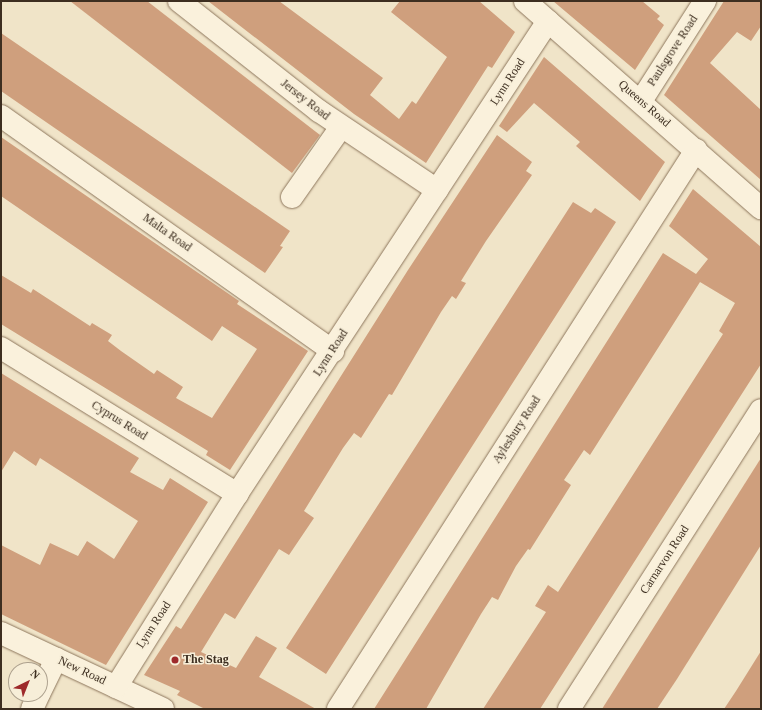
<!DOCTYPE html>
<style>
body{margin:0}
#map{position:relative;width:762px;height:710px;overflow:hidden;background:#f0e4c8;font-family:Georgia,serif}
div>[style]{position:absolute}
.building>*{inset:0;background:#cf9f7d}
.roads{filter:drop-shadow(0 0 1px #8d765c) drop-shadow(0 0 1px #8d765c)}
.minor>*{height:22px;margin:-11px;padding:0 11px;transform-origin:11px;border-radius:11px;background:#faf1dc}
.dots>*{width:11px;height:11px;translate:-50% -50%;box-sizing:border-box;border:2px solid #f7eed8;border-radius:50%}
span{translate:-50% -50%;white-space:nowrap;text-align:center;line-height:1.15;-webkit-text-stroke:3px #f7eed8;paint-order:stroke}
.street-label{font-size:12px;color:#3d2e20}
.poi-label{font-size:12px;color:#3d2e20;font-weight:700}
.left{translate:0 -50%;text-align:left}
.frame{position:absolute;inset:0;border:2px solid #3d2e20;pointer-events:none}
.north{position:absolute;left:8px;top:662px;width:40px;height:40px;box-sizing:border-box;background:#f7eed8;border:1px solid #ada18e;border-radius:50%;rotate:43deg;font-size:11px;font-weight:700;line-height:16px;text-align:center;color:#3d2e20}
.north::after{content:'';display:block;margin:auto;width:14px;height:18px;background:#9e2a2b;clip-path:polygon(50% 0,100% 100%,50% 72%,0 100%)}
</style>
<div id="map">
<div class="building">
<i style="clip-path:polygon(70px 1px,147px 1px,320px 135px,292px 173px)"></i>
<i style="clip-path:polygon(208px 1px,279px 1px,383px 78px,370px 95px,399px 119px,412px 101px,416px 104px,447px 57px,391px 12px,400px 1px,479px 1px,515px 32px,492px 68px,488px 66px,426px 163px,354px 114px)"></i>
<i style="clip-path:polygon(553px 1px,642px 1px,660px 16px,657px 19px,664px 25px,635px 70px)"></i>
<i style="clip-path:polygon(724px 1px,761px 1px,761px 26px,751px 41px,737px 32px,710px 63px,761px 110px,761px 180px,664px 95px)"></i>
<i style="clip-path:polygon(1px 33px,290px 231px,280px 246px,283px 247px,265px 273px,1px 91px)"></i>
<i style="clip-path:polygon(544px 57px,665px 162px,640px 201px,576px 146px,580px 142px,534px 103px,507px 132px,499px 126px)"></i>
<i style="clip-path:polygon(497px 135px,532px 162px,526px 171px,532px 175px,486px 241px,461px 281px,466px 283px,456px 299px,452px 296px,441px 312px,392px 395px,389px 394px,361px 438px,354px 433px,343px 448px,304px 511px,314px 518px,289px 555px,279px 549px,235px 619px,225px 613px,201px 652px,236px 668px,256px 636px,277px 648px,259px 677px,316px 709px,205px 709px,177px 695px,180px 691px,144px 675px,176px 626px,181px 629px,408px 270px)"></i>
<i style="clip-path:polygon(1px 137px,239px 301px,237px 304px,308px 351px,230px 470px,206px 455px,208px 451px,1px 324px,1px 275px,31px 293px,33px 289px,90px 326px,92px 323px,112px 335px,108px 341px,121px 351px,154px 374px,157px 370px,183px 387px,176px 398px,212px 418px,257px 349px,222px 326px,212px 341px,1px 196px)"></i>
<i style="clip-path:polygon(693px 189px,761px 247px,761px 364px,540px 709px,483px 709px,546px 612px,535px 606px,548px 585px,558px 592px,723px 334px,719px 331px,735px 303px,700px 282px,590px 455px,584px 450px,564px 480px,571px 485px,530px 550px,528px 549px,516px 566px,498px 600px,492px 597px,481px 614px,426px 709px,374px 709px,663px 253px,696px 274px,708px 259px,669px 226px)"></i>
<i style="clip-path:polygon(573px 202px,591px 213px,595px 208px,616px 222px,326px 674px,286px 648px)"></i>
<i style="clip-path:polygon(1px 373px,139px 458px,130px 472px,163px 490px,170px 478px,208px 502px,106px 665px,1px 614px,1px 545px,40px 565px,50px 543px,78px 556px,87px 541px,114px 559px,138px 521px,40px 458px,36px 466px,14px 451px,1px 472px)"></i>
<i style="clip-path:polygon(761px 458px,761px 545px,677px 679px,657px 709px,602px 709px)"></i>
<i style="clip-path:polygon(761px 651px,761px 709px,724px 709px,736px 691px)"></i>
</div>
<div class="roads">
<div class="minor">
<i style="left:179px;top:1px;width:178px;rotate:38.2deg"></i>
<i style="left:319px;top:111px;width:142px;rotate:33.8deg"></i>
<i style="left:525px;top:1px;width:314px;rotate:41.3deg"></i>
<i style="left:641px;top:101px;width:119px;rotate:-57.4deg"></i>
<i style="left:1px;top:116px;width:407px;rotate:35.3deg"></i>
<i style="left:292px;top:197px;width:85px;rotate:-55deg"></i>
<i style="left:1px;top:348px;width:278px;rotate:31.7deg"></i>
<i style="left:1px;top:633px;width:179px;rotate:25.1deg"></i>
<i style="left:116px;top:687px;width:228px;rotate:-57.9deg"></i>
<i style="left:237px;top:494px;width:566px;rotate:-56.67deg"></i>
<i style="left:40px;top:692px;width:37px;rotate:-64deg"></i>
<i style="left:32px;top:709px;width:17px;rotate:-65deg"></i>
<i style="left:338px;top:709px;width:664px;rotate:-57.36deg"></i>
<i style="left:569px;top:709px;width:355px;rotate:-57.3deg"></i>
</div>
</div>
<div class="dots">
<i style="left:175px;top:660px;background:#9e2a2b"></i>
</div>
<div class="street-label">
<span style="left:673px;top:51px;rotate:-57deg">Paulsgrove Road</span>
<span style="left:508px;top:82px;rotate:-57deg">Lynn Road</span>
<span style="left:305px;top:100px;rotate:38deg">Jersey Road</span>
<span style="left:644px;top:104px;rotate:41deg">Queens Road</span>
<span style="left:167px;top:233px;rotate:35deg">Malta Road</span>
<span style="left:331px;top:353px;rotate:-57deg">Lynn Road</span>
<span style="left:119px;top:421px;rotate:32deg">Cyprus Road</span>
<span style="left:517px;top:430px;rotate:-57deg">Aylesbury Road</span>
<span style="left:665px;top:560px;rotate:-57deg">Carnarvon Road</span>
<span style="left:154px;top:625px;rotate:-57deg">Lynn Road</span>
<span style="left:82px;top:671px;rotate:25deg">New Road</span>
</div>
<div class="poi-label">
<span class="left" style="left:183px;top:660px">The Stag</span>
</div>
<div class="frame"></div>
<div class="north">N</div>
</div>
